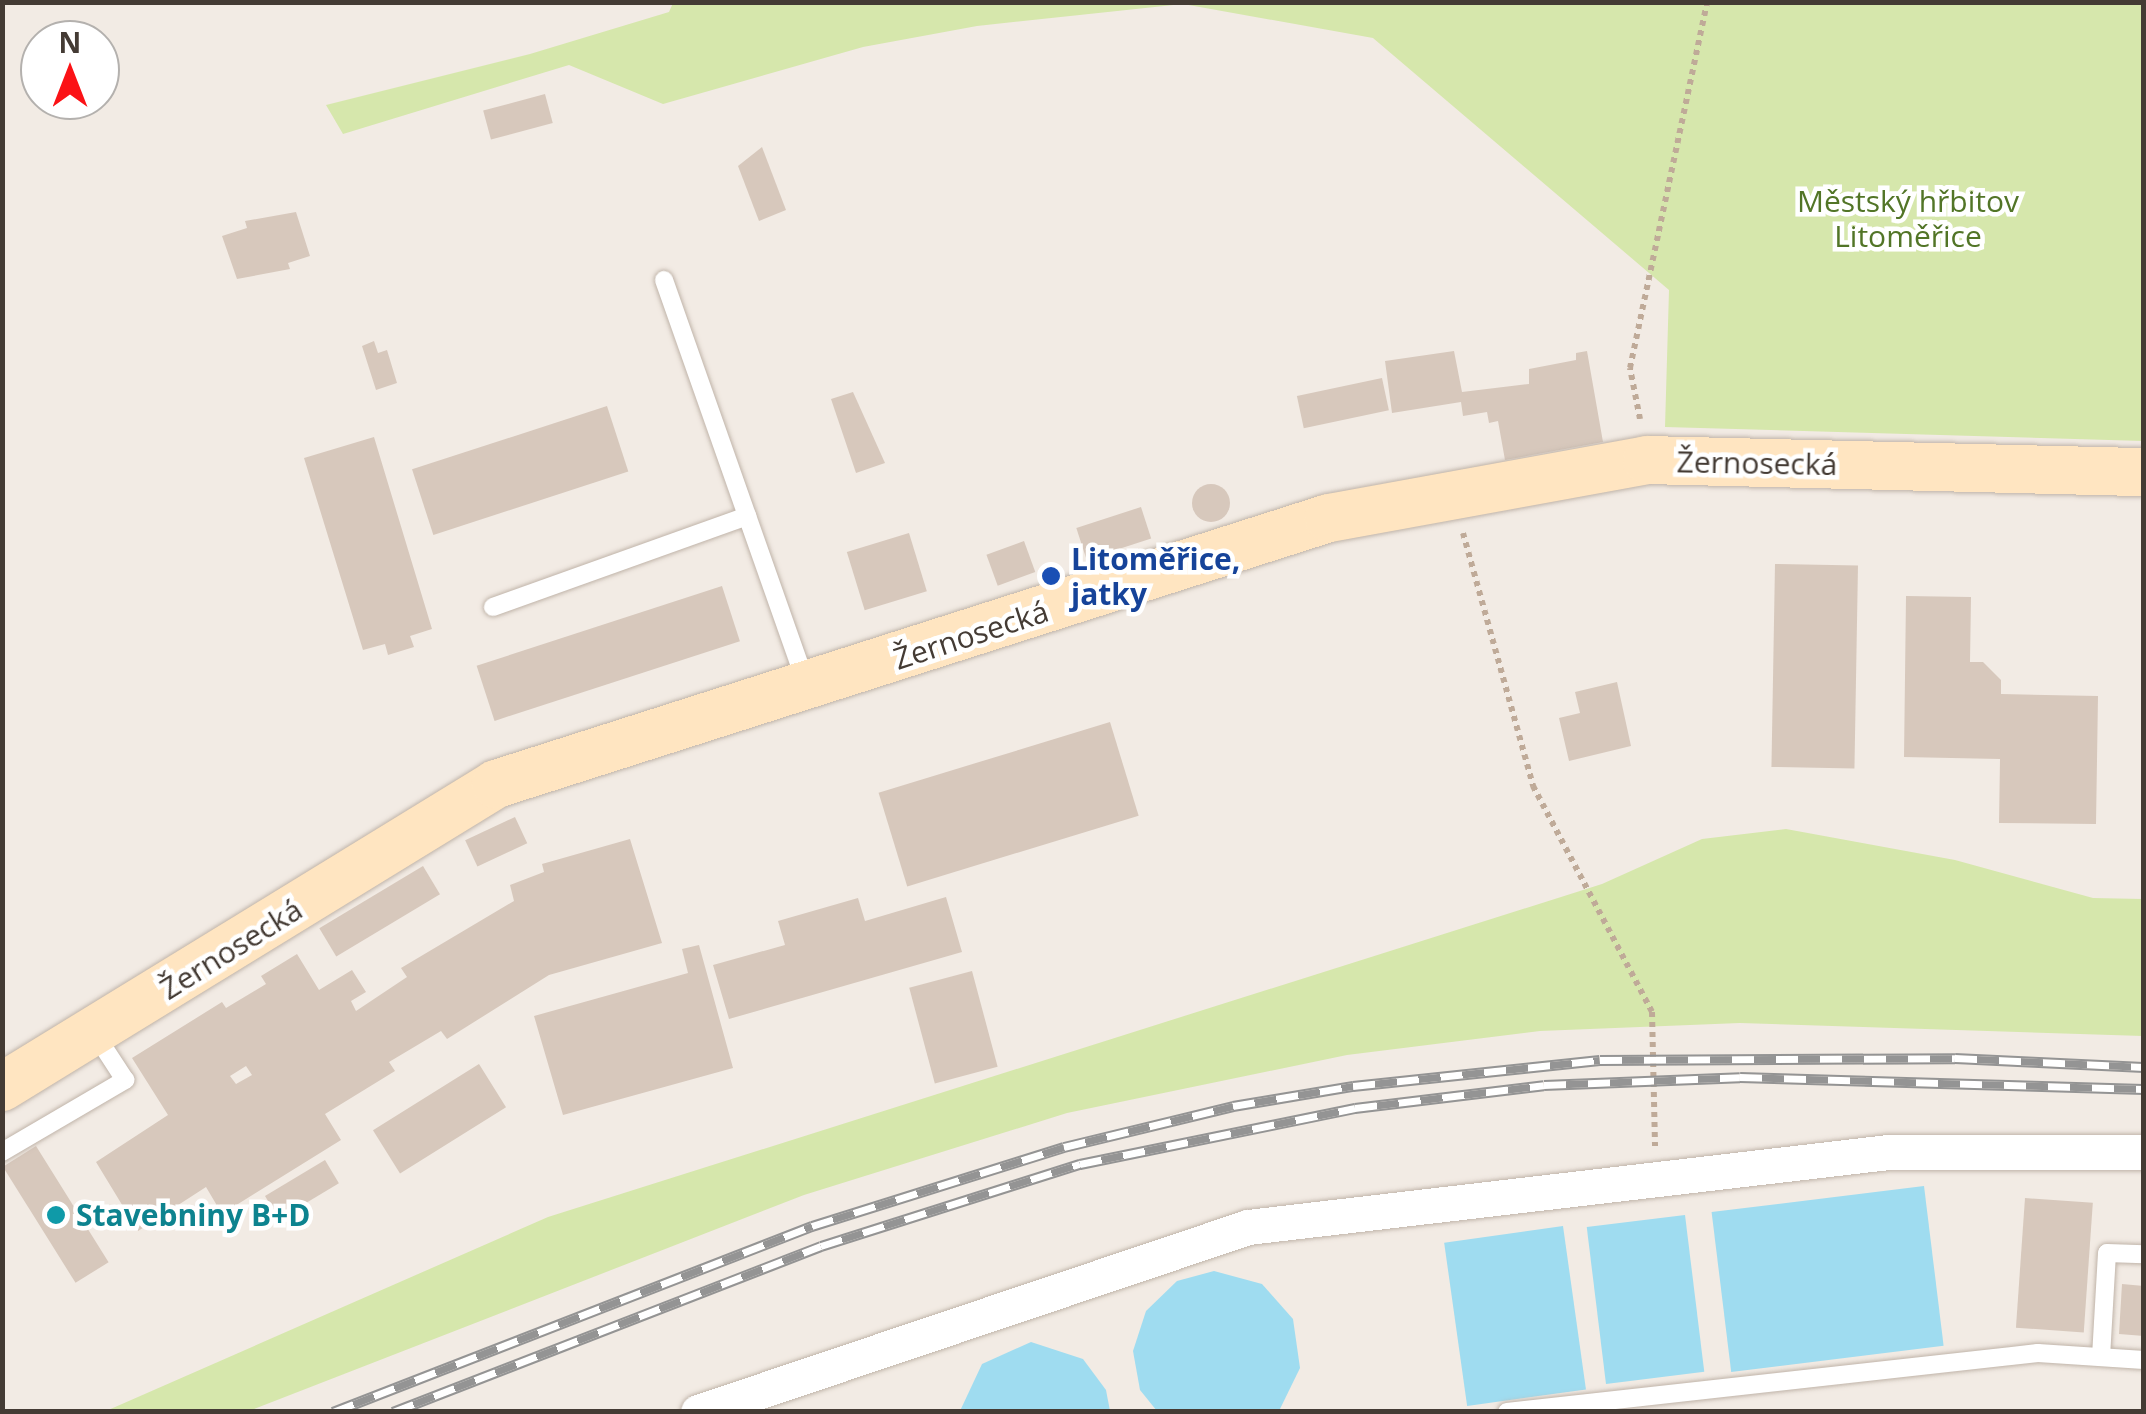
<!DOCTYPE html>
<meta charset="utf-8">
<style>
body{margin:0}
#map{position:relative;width:2146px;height:1414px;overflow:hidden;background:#f2ebe4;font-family:"Open Sans",sans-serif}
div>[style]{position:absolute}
.green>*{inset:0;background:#d6e7ac}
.water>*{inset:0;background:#9fdcf0;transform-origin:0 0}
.building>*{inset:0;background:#d7c8bc;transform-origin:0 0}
.round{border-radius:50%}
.path>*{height:6px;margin-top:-3px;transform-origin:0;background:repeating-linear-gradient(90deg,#bfaa98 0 5px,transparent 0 10px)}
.roads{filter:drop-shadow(0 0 2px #c0b4a9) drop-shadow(0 0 2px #c0b4a9)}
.lane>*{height:18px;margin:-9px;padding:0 9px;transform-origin:9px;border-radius:9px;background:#fff}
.street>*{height:35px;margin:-17.5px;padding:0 17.5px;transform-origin:17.5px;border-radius:17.5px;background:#fff}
.secondary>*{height:48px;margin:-24px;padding:0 24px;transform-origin:24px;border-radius:24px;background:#ffe5c1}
.rail>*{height:11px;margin-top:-5.5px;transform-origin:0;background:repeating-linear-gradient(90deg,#fff 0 22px,#949494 0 44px);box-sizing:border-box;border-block:2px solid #949494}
.dots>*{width:28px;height:28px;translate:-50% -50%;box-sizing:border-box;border:5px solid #fff;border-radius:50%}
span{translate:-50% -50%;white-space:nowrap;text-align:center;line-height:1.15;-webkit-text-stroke:9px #fff;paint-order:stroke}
.park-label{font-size:30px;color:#527527}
.street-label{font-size:30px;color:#443b34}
.transit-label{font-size:30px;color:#164399;font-weight:700}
.left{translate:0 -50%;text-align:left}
.culture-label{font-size:30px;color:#0d838f;font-weight:700}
.frame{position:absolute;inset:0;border:5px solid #443b34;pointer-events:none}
.north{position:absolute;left:20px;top:20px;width:100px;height:100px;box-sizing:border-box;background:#fff;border:2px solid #b4b1ae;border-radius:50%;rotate:0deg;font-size:28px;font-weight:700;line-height:40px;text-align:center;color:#443b34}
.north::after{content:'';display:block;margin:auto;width:35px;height:45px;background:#fb1216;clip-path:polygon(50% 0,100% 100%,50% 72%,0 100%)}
</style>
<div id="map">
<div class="green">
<i style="clip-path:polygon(673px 3px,2143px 3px,2143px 441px,1665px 427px,1669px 290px,1373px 38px,1183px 4px,977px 26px,863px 47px,663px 104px,569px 65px,343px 134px,326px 105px,530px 54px,669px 12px)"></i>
<i style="clip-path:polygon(1786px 829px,1955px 860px,2093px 898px,2143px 899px,2143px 1036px,1740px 1023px,1540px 1031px,1347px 1055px,1067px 1113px,804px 1195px,249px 1411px,106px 1411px,548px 1217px,1602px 884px,1702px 839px)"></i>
</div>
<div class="water">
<i style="left:1924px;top:1186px;width:161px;height:214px;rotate:83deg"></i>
<i style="left:1685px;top:1215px;width:158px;height:99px;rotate:83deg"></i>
<i style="left:1563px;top:1226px;width:165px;height:120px;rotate:82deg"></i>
<i style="clip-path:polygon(1214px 1271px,1262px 1284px,1293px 1319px,1300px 1368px,1279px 1411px,1157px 1411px,1140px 1390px,1133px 1351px,1146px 1311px,1177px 1281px)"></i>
<i style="clip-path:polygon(1031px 1342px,1083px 1359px,1106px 1390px,1110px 1411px,960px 1411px,982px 1364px)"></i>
</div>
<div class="building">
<i style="left:545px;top:94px;width:30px;height:64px;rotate:75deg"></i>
<i style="clip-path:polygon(762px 147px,786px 210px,759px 221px,738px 166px)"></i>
<i style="clip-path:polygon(296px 212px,310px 256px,288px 263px,290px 269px,237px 279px,222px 236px,247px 228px,245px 221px)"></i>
<i style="clip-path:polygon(374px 341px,378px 353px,387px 350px,397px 383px,376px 390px,362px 346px)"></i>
<i style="clip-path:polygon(1454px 351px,1462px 392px,1529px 384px,1529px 369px,1576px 360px,1576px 353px,1587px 351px,1603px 442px,1505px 460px,1498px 421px,1489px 423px,1487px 412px,1463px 416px,1461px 402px,1392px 413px,1385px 361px)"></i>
<i style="left:1382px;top:378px;width:33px;height:87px;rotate:78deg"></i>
<i style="clip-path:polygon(853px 392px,885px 463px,856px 473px,831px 399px)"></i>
<i style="left:607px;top:406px;width:69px;height:205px;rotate:72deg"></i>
<i style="clip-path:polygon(374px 437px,432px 629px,410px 636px,414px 647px,388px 655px,385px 644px,363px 650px,304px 458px)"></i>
<i class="round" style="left:1192px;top:484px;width:38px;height:38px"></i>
<i style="left:1141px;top:507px;width:33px;height:68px;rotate:72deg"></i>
<i style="left:909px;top:533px;width:61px;height:65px;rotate:73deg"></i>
<i style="left:1024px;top:541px;width:33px;height:40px;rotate:70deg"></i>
<i style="left:1775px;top:564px;width:83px;height:203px;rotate:1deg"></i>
<i style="left:722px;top:586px;width:58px;height:258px;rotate:72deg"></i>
<i style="clip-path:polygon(1906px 596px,1971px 597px,1970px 662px,1983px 662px,2001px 680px,2001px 694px,2098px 696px,2096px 824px,1999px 823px,2000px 759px,1904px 757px)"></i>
<i style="clip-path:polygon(1617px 682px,1631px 746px,1569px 761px,1559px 718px,1580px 713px,1575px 692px)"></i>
<i style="left:1110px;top:722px;width:98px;height:242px;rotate:73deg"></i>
<i style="left:515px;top:817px;width:29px;height:55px;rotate:65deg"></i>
<i style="clip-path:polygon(evenodd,630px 839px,662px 943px,549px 975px,447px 1039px,441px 1031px,389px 1062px,395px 1071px,325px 1114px,341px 1140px,222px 1214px,206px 1187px,138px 1231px,96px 1162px,168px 1115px,132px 1058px,222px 1002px,226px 1008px,266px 984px,261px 976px,297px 954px,319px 990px,352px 970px,366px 992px,351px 1001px,356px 1011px,407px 977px,401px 968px,514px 901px,510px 885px,544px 872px,542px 864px,630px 839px,246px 1066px,252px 1075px,236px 1084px,230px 1076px,246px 1066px)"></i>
<i style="left:423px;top:866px;width:33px;height:121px;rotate:59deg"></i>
<i style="clip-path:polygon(946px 897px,962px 952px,729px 1019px,713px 965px,785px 945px,778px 921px,858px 898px,865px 921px)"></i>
<i style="clip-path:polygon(699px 945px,733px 1068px,563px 1115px,534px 1016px,688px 973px,682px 949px)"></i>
<i style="left:972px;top:971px;width:99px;height:65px;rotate:75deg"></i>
<i style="left:479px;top:1064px;width:51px;height:125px;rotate:58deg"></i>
<i style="left:36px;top:1146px;width:137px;height:39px;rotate:58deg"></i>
<i style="left:325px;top:1160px;width:27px;height:70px;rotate:59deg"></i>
<i style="left:2025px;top:1198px;width:68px;height:130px;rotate:4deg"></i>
<i style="clip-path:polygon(2122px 1284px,2144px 1286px,2144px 1336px,2119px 1334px)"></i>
</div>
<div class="path">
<i style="left:1640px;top:419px;width:52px;rotate:-101.1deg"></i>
<i style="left:1630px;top:368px;width:374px;rotate:-78.1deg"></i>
<i style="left:1463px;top:533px;width:263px;rotate:74.5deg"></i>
<i style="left:1533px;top:786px;width:255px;rotate:62.2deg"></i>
<i style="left:1652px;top:1012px;width:134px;rotate:88.7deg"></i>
</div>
<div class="roads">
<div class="lane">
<i style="left:664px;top:280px;width:430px;rotate:70.6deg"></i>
<i style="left:493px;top:607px;width:270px;rotate:-19.7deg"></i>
<i style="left:2px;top:1152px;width:143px;rotate:-30.3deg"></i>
<i style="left:125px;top:1080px;width:55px;rotate:-123.1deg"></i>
<i style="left:2101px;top:1357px;width:104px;rotate:-86.7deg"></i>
<i style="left:2107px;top:1253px;width:37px;rotate:2deg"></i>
<i style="left:1507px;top:1412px;width:534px;rotate:-6.34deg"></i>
<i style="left:2038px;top:1353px;width:106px;rotate:3.8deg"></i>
</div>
<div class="street">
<i style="left:698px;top:1412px;width:580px;rotate:-18.59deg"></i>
<i style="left:1248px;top:1227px;width:644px;rotate:-6.68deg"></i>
<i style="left:1888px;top:1152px;width:256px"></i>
</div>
<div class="secondary">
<i style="left:2px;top:1087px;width:580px;rotate:-31.52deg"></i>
<i style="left:496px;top:784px;width:874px;rotate:-17.71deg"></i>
<i style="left:1329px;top:518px;width:323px;rotate:-10.3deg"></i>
<i style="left:1647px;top:460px;width:497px;rotate:1.4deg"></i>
</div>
</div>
<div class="rail">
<i style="left:333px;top:1412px;width:514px;rotate:-21.22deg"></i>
<i style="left:812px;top:1226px;width:264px;rotate:-17.4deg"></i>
<i style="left:1064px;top:1147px;width:174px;rotate:-13.6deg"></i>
<i style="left:1233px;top:1106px;width:122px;rotate:-9.5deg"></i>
<i style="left:1353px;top:1086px;width:248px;rotate:-6deg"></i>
<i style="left:1600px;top:1060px;width:355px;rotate:-0.3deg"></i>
<i style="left:1955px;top:1058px;width:189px;rotate:2.7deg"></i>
<i style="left:393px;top:1412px;width:459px;rotate:-21.2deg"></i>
<i style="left:821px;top:1246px;width:272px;rotate:-17.6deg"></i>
<i style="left:1080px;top:1164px;width:281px;rotate:-11.5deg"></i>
<i style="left:1355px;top:1108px;width:190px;rotate:-6.9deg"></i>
<i style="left:1544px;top:1085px;width:196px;rotate:-2.3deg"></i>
<i style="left:1740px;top:1077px;width:404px;rotate:1.7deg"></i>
</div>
<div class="dots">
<i style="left:1051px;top:576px;background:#1a4fb4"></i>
<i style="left:56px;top:1215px;background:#0f9aa8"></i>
</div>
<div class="park-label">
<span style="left:1908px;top:218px">Městský hřbitov<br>Litoměřice</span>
</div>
<div class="street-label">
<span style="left:1757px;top:463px;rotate:1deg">Žernosecká</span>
<span style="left:971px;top:635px;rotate:-18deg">Žernosecká</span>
<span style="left:231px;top:949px;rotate:-32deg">Žernosecká</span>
</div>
<div class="transit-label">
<span class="left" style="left:1071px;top:576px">Litoměřice,<br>jatky</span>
</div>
<div class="culture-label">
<span class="left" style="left:76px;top:1215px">Stavebniny B+D</span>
</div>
<div class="frame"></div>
<div class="north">N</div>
</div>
